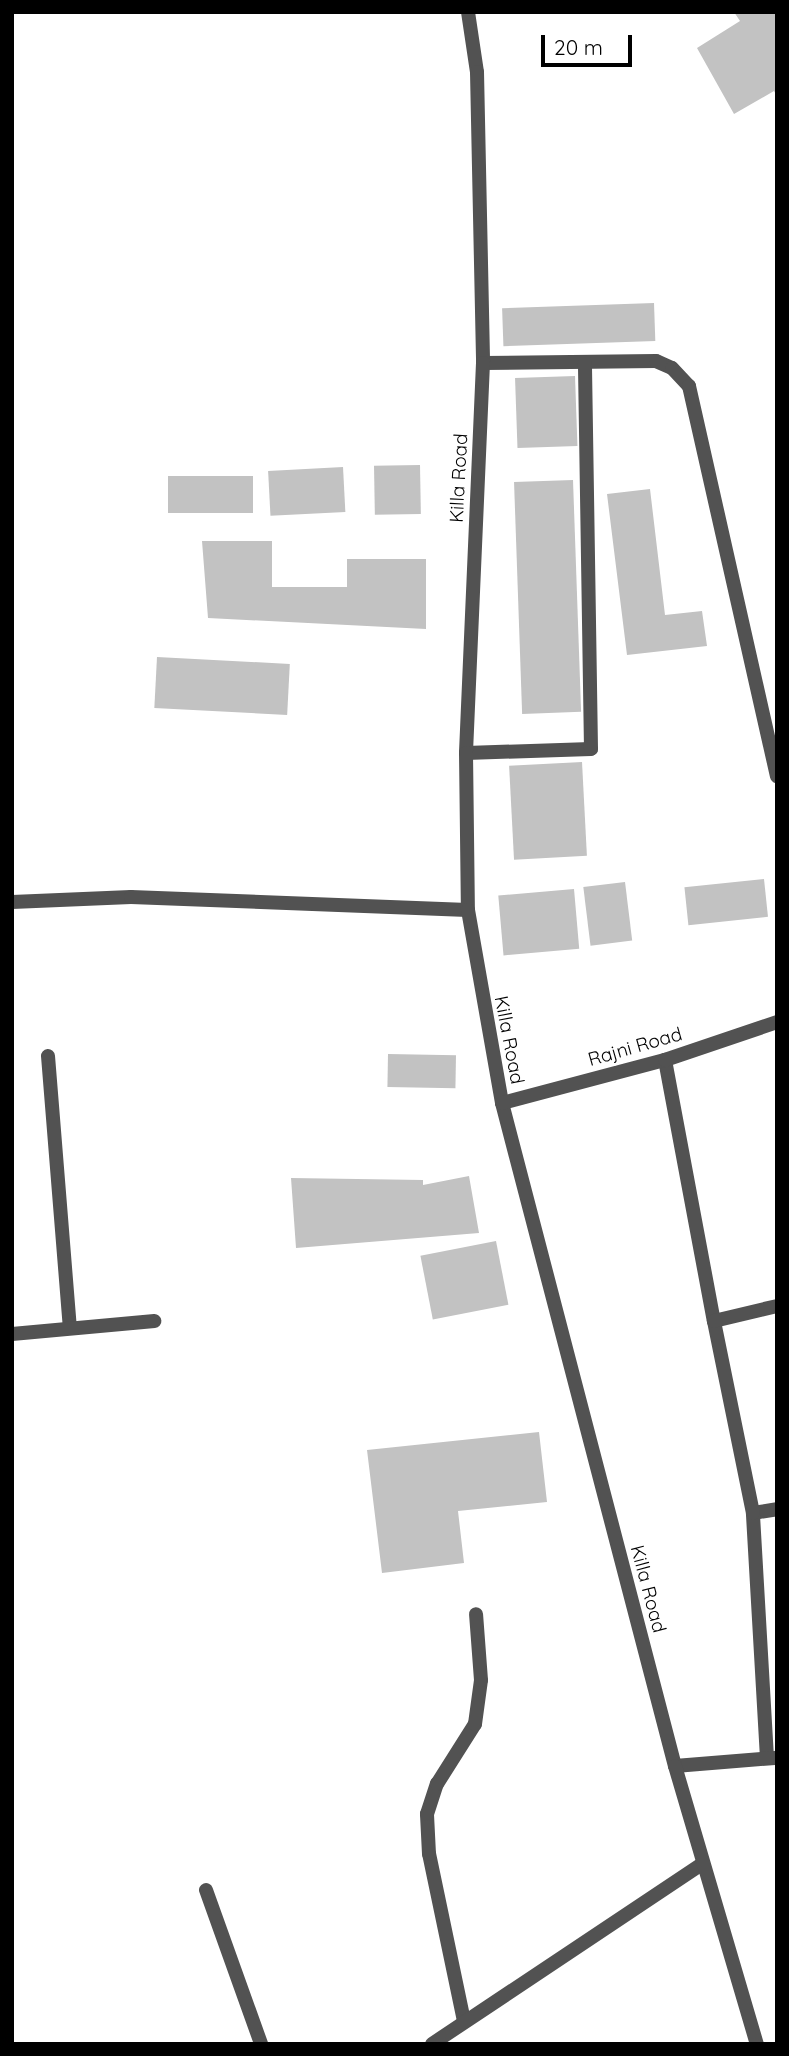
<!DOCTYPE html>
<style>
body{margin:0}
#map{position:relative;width:789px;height:2056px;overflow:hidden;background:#fff;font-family:Quicksand,sans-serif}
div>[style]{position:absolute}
.building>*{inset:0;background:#c2c2c2;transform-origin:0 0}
.service>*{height:14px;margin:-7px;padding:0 7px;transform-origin:7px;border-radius:7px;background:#525252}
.minor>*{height:14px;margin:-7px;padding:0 7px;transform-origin:7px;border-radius:7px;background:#525252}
.tertiary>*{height:14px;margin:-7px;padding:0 7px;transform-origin:7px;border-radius:7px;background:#525252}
span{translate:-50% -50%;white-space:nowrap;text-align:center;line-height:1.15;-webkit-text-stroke:5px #fff;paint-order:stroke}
.street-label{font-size:19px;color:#000}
.frame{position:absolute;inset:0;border:14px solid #000;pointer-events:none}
.scale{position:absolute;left:541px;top:35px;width:91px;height:32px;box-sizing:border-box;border:4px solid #000;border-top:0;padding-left:9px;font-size:21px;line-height:24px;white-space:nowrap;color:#000;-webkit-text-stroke:5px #fff;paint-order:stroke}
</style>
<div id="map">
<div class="building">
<i style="clip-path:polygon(734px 12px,777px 12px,777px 96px,774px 91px,734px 114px,697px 48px,740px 21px)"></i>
<i style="left:654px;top:303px;width:38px;height:152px;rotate:88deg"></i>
<i style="left:575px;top:376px;width:70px;height:60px;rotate:88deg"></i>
<i style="left:420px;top:465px;width:49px;height:46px;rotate:89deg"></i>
<i style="left:343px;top:467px;width:45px;height:75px;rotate:87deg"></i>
<i style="left:253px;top:476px;width:37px;height:85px;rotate:90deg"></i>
<i style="left:573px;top:480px;width:232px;height:59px;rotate:88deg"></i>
<i style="clip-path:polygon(650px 489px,665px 615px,702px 611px,707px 646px,627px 655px,607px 494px)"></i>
<i style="clip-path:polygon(202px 541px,272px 541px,272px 587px,347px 587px,347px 559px,426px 559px,426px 629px,208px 618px)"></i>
<i style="left:157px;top:657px;width:133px;height:51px;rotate:3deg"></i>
<i style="left:582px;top:762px;width:94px;height:73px;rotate:87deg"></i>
<i style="left:764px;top:879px;width:38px;height:80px;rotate:84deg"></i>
<i style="left:625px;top:882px;width:59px;height:42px;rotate:83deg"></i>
<i style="left:574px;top:889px;width:60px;height:76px;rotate:85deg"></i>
<i style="left:388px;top:1054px;width:68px;height:33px;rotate:1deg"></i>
<i style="clip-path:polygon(469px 1176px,479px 1233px,296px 1248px,291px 1178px,423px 1180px,423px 1185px)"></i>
<i style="left:496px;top:1241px;width:65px;height:77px;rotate:79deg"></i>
<i style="clip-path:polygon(539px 1432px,547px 1502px,458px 1511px,464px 1563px,382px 1573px,367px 1450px)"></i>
</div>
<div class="service">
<i style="left:48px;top:1056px;width:273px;rotate:85.4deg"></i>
<i style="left:12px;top:1334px;width:143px;rotate:-5.2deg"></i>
<i style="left:206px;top:1890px;width:164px;rotate:70.3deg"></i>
<i style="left:464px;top:2021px;width:171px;rotate:-101.8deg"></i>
<i style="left:429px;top:1854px;width:40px;rotate:-92.9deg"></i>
<i style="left:427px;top:1814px;width:32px;rotate:-72deg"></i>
<i style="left:437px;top:1784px;width:71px;rotate:-57.7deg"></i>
<i style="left:475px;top:1724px;width:44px;rotate:-82.2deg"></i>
<i style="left:481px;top:1680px;width:66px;rotate:-94.3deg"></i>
</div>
<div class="minor">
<i style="left:483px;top:363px;width:173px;rotate:-0.7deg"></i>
<i style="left:656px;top:361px;width:17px;rotate:24deg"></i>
<i style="left:672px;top:368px;width:25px;rotate:47deg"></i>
<i style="left:689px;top:386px;width:400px;rotate:77.3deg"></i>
<i style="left:466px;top:753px;width:125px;rotate:-1.8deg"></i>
<i style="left:591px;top:749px;width:387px;rotate:-90.9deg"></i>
<i style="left:12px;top:902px;width:119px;rotate:-2.4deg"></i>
<i style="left:131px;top:897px;width:337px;rotate:2.2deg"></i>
<i style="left:665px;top:1060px;width:266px;rotate:79.4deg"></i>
<i style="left:753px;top:1513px;width:24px;rotate:-9deg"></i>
<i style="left:767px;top:1758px;width:245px;rotate:-93.3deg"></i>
<i style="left:753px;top:1513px;width:196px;rotate:-101.5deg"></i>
<i style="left:714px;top:1321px;width:65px;rotate:-13.4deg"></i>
<i style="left:675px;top:1766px;width:100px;rotate:-4.6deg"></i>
<i style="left:432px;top:2044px;width:324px;rotate:-33.7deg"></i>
</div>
<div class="tertiary">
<i style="left:468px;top:12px;width:61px;rotate:81.5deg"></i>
<i style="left:477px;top:72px;width:291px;rotate:88.8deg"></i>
<i style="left:483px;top:363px;width:390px;rotate:92.5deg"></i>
<i style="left:466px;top:753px;width:157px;rotate:89.3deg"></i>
<i style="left:468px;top:910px;width:196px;rotate:80deg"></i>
<i style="left:502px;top:1103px;width:685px;rotate:75.38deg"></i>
<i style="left:675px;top:1766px;width:290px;rotate:73.6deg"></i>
<i style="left:502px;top:1103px;width:169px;rotate:-14.8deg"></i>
<i style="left:665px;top:1060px;width:118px;rotate:-18.7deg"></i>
</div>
<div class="street-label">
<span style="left:459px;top:478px;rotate:-87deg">Killa Road</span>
<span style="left:509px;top:1040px;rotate:79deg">Killa Road</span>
<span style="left:635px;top:1047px;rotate:-16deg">Rajni Road</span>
<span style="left:648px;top:1589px;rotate:75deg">Killa Road</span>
</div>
<div class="frame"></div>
<div class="scale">20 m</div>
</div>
